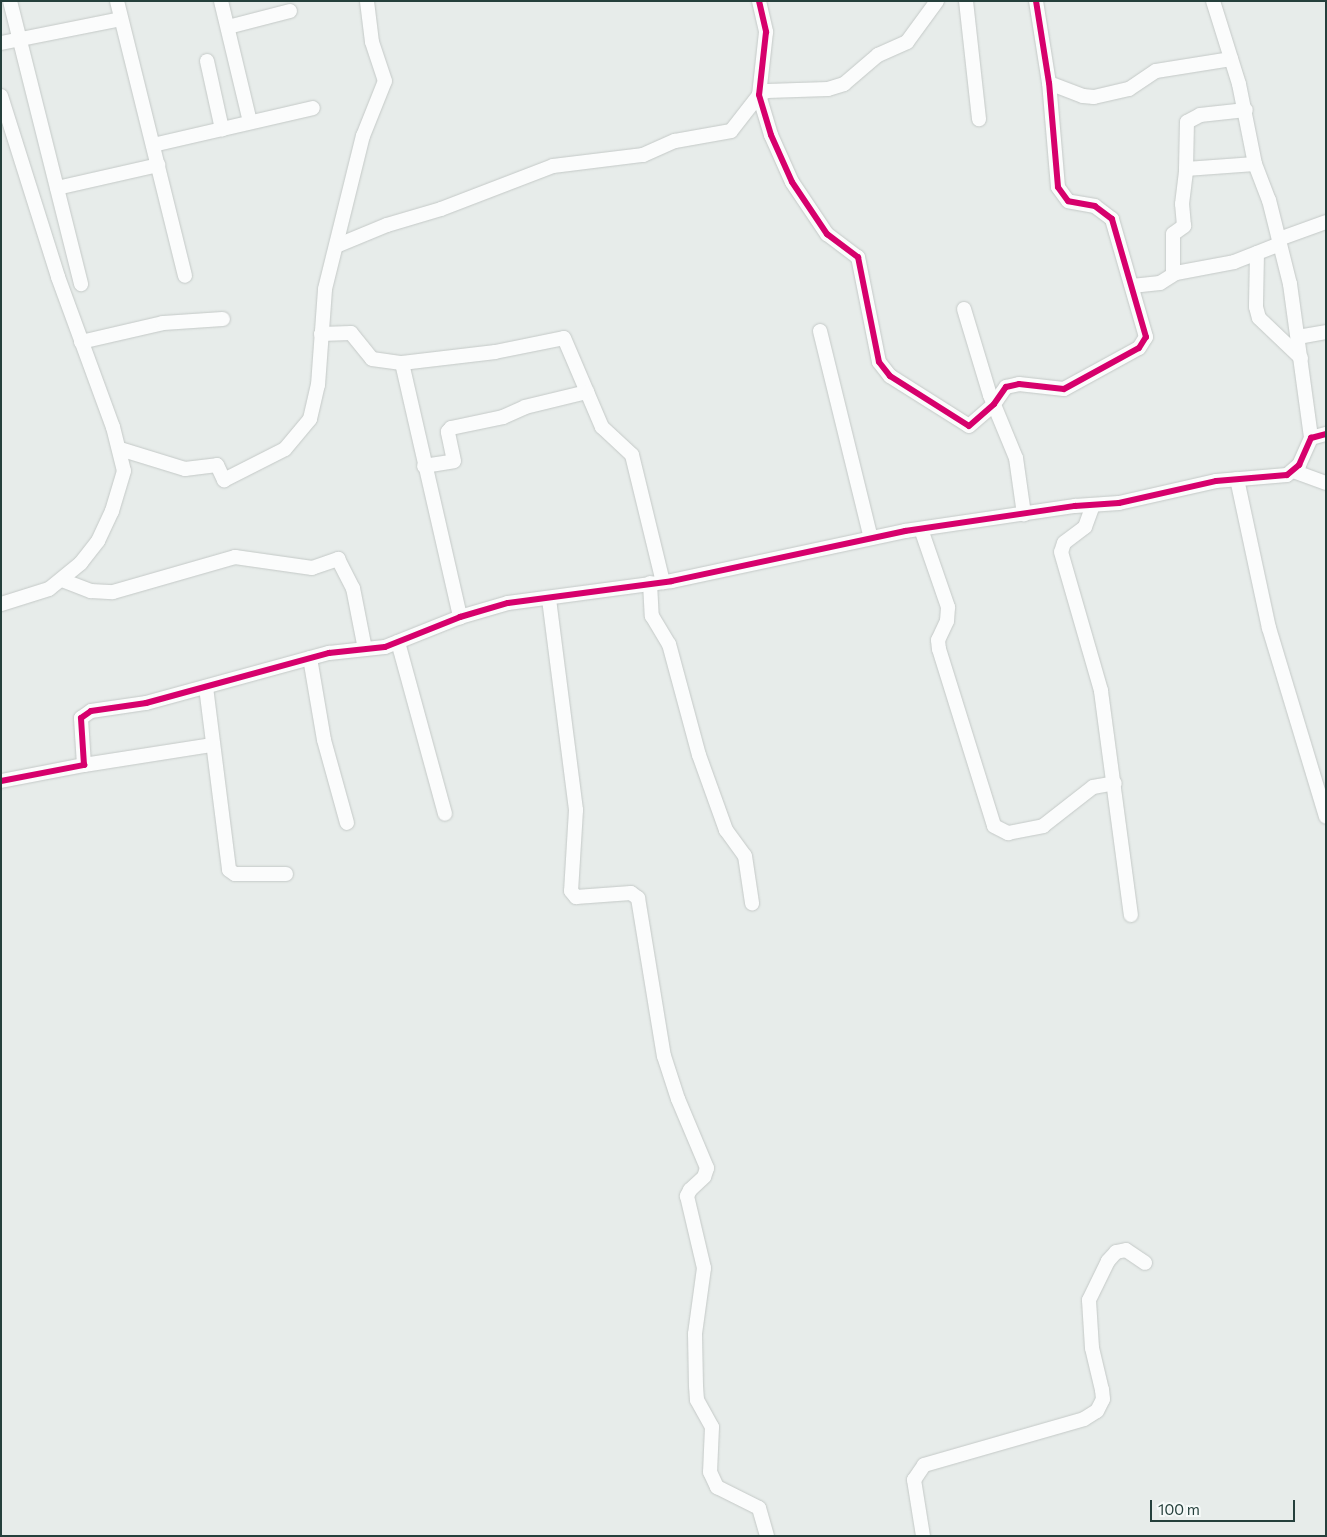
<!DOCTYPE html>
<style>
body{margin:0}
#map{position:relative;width:1327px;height:1537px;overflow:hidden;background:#e7ecea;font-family:Commissioner,sans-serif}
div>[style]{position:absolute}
.roads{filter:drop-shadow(0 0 1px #c4c9c7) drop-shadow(0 0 1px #c4c9c7)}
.minor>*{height:14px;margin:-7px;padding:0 7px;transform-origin:7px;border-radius:7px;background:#fbfcfc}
.cycleway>*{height:6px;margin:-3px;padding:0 3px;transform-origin:3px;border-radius:3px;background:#d6006c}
span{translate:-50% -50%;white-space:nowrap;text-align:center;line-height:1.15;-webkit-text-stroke:4px #f6faf9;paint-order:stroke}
.frame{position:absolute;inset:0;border:2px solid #25403c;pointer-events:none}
.scale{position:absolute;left:1150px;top:1500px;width:145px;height:22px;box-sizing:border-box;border:2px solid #25403c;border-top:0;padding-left:6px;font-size:15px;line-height:18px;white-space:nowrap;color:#25403c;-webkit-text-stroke:4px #f6faf9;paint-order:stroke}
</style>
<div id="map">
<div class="roads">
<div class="minor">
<i style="left:10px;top:1px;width:292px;rotate:75.9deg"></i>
<i style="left:117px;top:1px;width:283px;rotate:76.1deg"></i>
<i style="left:221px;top:1px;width:124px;rotate:76.5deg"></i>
<i style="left:759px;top:1px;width:32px;rotate:77deg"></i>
<i style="left:766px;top:32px;width:63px;rotate:96.3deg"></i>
<i style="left:759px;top:95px;width:42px;rotate:73.3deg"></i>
<i style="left:771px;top:135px;width:51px;rotate:65.9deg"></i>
<i style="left:792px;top:182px;width:63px;rotate:56.1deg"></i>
<i style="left:827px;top:234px;width:39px;rotate:37deg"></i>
<i style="left:858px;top:257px;width:107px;rotate:78.7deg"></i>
<i style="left:879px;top:362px;width:18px;rotate:52deg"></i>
<i style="left:890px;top:376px;width:93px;rotate:32.3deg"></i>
<i style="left:969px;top:426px;width:33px;rotate:-41deg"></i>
<i style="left:994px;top:404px;width:21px;rotate:-55deg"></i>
<i style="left:1006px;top:387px;width:13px;rotate:-13deg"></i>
<i style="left:1019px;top:384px;width:45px;rotate:6.3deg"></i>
<i style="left:1064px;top:389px;width:85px;rotate:-28.7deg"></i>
<i style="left:1139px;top:348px;width:13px;rotate:-58deg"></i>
<i style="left:1146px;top:337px;width:123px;rotate:-106.1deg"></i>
<i style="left:1112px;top:219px;width:21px;rotate:-143deg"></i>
<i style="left:1095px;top:206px;width:27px;rotate:-170deg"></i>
<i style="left:1068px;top:201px;width:17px;rotate:-126deg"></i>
<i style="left:1058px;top:187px;width:104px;rotate:-94.9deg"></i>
<i style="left:1049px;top:83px;width:83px;rotate:-99deg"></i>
<i style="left:966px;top:1px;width:119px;rotate:83.7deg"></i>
<i style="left:1213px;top:1px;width:87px;rotate:72.6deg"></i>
<i style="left:1239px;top:84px;width:82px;rotate:78.7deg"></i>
<i style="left:1255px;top:164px;width:39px;rotate:69deg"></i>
<i style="left:1269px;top:200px;width:87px;rotate:76deg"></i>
<i style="left:1290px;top:284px;width:155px;rotate:82.2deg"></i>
<i style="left:228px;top:27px;width:64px;rotate:-14.5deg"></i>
<i style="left:1px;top:43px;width:122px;rotate:-11.3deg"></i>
<i style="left:207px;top:61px;width:70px;rotate:77.6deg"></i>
<i style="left:1049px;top:83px;width:36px;rotate:21deg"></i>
<i style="left:1083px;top:96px;width:11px;rotate:5deg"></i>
<i style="left:1094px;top:97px;width:36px;rotate:-13deg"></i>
<i style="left:1129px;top:89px;width:32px;rotate:-34deg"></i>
<i style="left:1156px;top:71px;width:76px;rotate:-9.1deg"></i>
<i style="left:1px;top:96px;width:190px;rotate:72.5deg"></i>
<i style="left:58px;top:277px;width:160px;rotate:69.9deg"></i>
<i style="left:113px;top:427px;width:45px;rotate:76deg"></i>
<i style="left:124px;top:471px;width:42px;rotate:106.7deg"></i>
<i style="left:112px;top:511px;width:33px;rotate:115deg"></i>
<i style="left:98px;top:541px;width:28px;rotate:128deg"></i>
<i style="left:81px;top:563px;width:41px;rotate:140.9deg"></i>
<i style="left:49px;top:589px;width:50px;rotate:162.6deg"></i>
<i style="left:153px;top:145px;width:164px;rotate:-13deg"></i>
<i style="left:1186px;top:169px;width:69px;rotate:-4.1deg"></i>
<i style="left:57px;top:188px;width:104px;rotate:-12.8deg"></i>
<i style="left:1279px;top:239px;width:50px;rotate:-19.9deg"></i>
<i style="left:336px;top:246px;width:55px;rotate:-22.4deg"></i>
<i style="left:387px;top:225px;width:56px;rotate:-16.5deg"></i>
<i style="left:441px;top:209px;width:120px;rotate:-21deg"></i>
<i style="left:553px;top:166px;width:91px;rotate:-7deg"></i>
<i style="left:643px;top:155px;width:35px;rotate:-24deg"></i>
<i style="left:675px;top:141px;width:57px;rotate:-10.1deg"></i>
<i style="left:731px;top:131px;width:46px;rotate:-52.1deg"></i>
<i style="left:759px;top:95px;width:9px;rotate:-27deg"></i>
<i style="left:767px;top:91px;width:61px;rotate:-1.9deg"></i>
<i style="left:828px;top:89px;width:17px;rotate:-17deg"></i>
<i style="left:844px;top:84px;width:45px;rotate:-40.5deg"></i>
<i style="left:878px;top:55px;width:32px;rotate:-24deg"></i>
<i style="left:907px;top:42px;width:51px;rotate:-53.8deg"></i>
<i style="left:1257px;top:253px;width:54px;rotate:91.1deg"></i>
<i style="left:1256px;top:307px;width:11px;rotate:75deg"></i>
<i style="left:1259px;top:318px;width:58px;rotate:43.6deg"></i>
<i style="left:1173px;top:274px;width:40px;rotate:-90deg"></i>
<i style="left:1173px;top:234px;width:14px;rotate:-36deg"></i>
<i style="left:1184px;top:226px;width:22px;rotate:-95deg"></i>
<i style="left:1182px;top:204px;width:35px;rotate:-83deg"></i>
<i style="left:1186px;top:169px;width:47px;rotate:-88.8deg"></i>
<i style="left:1187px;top:122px;width:15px;rotate:-28deg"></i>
<i style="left:1200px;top:115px;width:46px;rotate:-6.2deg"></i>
<i style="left:1132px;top:286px;width:28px;rotate:-6deg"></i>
<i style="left:1160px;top:283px;width:19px;rotate:-32deg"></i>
<i style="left:1176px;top:273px;width:59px;rotate:-10.7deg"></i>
<i style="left:1234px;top:262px;width:49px;rotate:-21.4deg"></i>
<i style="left:964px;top:309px;width:90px;rotate:73.2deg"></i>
<i style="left:990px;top:395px;width:68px;rotate:67.6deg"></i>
<i style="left:1016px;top:458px;width:57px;rotate:81.9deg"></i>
<i style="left:820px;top:331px;width:213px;rotate:76.2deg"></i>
<i style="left:321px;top:334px;width:30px;rotate:-2deg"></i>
<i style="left:351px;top:333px;width:33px;rotate:51deg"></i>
<i style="left:372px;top:359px;width:30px;rotate:8deg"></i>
<i style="left:402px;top:363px;width:94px;rotate:-6.7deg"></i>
<i style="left:495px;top:352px;width:70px;rotate:-11.5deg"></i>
<i style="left:564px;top:338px;width:97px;rotate:66.9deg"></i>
<i style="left:602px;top:427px;width:41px;rotate:43deg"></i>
<i style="left:632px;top:455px;width:131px;rotate:76.3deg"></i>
<i style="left:1298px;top:337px;width:28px;rotate:-10deg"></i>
<i style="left:81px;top:342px;width:84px;rotate:-13deg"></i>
<i style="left:163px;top:323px;width:60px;rotate:-3.8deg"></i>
<i style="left:402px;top:363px;width:261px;rotate:77.1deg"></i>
<i style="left:120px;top:449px;width:68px;rotate:17.1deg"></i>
<i style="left:185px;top:469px;width:32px;rotate:-7deg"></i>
<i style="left:217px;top:465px;width:17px;rotate:65deg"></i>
<i style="left:224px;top:480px;width:68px;rotate:-26.9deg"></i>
<i style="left:285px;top:449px;width:39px;rotate:-50deg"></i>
<i style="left:310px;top:419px;width:35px;rotate:-77deg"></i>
<i style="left:318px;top:385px;width:96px;rotate:-85.8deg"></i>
<i style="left:325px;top:289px;width:158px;rotate:-76.1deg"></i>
<i style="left:363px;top:136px;width:59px;rotate:-68.2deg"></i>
<i style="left:385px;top:81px;width:41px;rotate:-108.4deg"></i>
<i style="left:372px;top:42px;width:41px;rotate:-97deg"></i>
<i style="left:424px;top:466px;width:30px;rotate:-9deg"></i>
<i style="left:454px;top:461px;width:30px;rotate:-102deg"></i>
<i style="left:448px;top:432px;width:5px;rotate:-53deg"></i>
<i style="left:451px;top:428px;width:53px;rotate:-11.9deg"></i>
<i style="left:503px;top:417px;width:24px;rotate:-24deg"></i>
<i style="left:525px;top:407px;width:64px;rotate:-13.6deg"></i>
<i style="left:1293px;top:471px;width:35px;rotate:20deg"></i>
<i style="left:1237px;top:479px;width:152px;rotate:77.9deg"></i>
<i style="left:1269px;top:628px;width:197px;rotate:73.2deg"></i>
<i style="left:1093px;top:505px;width:23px;rotate:110deg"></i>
<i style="left:1085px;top:527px;width:26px;rotate:143deg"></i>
<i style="left:1064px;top:543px;width:9px;rotate:108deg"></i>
<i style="left:1061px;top:552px;width:145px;rotate:73.9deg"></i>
<i style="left:1101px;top:691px;width:226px;rotate:82.4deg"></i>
<i style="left:921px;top:529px;width:83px;rotate:70.9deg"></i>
<i style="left:948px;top:607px;width:14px;rotate:94deg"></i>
<i style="left:947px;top:621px;width:21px;rotate:115deg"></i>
<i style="left:938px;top:640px;width:9px;rotate:84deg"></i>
<i style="left:939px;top:649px;width:185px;rotate:72.7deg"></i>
<i style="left:994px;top:826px;width:16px;rotate:27deg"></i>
<i style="left:1008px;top:833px;width:36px;rotate:-11deg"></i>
<i style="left:1043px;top:826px;width:63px;rotate:-38deg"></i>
<i style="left:1093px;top:787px;width:22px;rotate:-10deg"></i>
<i style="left:62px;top:580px;width:31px;rotate:21deg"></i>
<i style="left:91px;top:591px;width:22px;rotate:3deg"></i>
<i style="left:113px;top:592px;width:127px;rotate:-16deg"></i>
<i style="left:235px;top:557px;width:78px;rotate:8.1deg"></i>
<i style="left:312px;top:568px;width:28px;rotate:-19deg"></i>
<i style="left:338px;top:559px;width:33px;rotate:63deg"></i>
<i style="left:353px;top:588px;width:62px;rotate:78.9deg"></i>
<i style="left:650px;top:583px;width:33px;rotate:87deg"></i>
<i style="left:652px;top:616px;width:33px;rotate:59deg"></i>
<i style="left:669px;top:644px;width:115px;rotate:74.9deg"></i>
<i style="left:699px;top:755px;width:80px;rotate:70.2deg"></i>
<i style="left:726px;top:830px;width:32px;rotate:54deg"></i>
<i style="left:745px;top:856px;width:48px;rotate:81.5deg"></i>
<i style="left:549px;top:599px;width:213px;rotate:82.7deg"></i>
<i style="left:576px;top:810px;width:81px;rotate:93.5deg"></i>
<i style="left:571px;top:891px;width:8px;rotate:50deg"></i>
<i style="left:576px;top:897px;width:55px;rotate:-4.2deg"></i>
<i style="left:631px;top:893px;width:9px;rotate:36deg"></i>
<i style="left:638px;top:898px;width:160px;rotate:80.7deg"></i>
<i style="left:664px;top:1056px;width:45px;rotate:72deg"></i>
<i style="left:678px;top:1099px;width:75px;rotate:67.2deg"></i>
<i style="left:707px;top:1168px;width:9px;rotate:108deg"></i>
<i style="left:704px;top:1177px;width:19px;rotate:137deg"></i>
<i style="left:690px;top:1190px;width:7px;rotate:117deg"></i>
<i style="left:687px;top:1196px;width:74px;rotate:76.7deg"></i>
<i style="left:704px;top:1268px;width:67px;rotate:97.8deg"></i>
<i style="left:695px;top:1334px;width:52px;rotate:88.9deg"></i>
<i style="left:696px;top:1386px;width:14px;rotate:86deg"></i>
<i style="left:697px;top:1400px;width:31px;rotate:61deg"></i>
<i style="left:712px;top:1427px;width:45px;rotate:92.5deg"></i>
<i style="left:710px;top:1472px;width:17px;rotate:65deg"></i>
<i style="left:717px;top:1487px;width:47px;rotate:26.6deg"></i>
<i style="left:759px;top:1508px;width:29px;rotate:74deg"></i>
<i style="left:398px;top:642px;width:178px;rotate:74.7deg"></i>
<i style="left:310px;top:658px;width:83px;rotate:80.3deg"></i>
<i style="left:324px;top:740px;width:86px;rotate:74.5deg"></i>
<i style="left:206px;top:687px;width:184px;rotate:82.8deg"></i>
<i style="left:229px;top:870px;width:7px;rotate:34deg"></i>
<i style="left:235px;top:874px;width:51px"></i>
<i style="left:84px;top:765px;width:130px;rotate:-8.9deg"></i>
<i style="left:1px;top:781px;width:85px;rotate:-10.9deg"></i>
<i style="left:84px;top:765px;width:47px;rotate:-93.7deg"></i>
<i style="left:81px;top:718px;width:12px;rotate:-35deg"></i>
<i style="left:91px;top:711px;width:56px;rotate:-8.3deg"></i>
<i style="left:146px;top:703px;width:190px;rotate:-15.3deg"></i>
<i style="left:329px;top:653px;width:56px;rotate:-6.1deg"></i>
<i style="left:385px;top:647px;width:81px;rotate:-21.8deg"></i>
<i style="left:460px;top:617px;width:50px;rotate:-16.3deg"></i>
<i style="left:508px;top:603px;width:165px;rotate:-7.6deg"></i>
<i style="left:672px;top:581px;width:238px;rotate:-12.1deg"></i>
<i style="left:905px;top:531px;width:172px;rotate:-8.4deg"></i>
<i style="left:1075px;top:506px;width:44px;rotate:-3.9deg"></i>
<i style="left:1119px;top:503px;width:99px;rotate:-12.8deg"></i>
<i style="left:1216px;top:481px;width:71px;rotate:-4.8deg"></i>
<i style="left:1287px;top:475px;width:16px;rotate:-40deg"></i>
<i style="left:1299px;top:465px;width:30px;rotate:-66deg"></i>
<i style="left:1311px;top:438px;width:16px;rotate:-15deg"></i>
<i style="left:923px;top:1536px;width:57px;rotate:-99.1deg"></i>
<i style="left:914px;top:1480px;width:18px;rotate:-56deg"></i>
<i style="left:924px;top:1465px;width:166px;rotate:-16deg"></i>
<i style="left:1084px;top:1419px;width:15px;rotate:-32deg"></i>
<i style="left:1097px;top:1411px;width:13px;rotate:-63deg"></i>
<i style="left:1103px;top:1399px;width:9px;rotate:-96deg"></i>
<i style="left:1102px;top:1390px;width:43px;rotate:-103.4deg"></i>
<i style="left:1092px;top:1348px;width:48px;rotate:-93.6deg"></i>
<i style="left:1089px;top:1300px;width:43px;rotate:-64deg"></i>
<i style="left:1108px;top:1261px;width:12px;rotate:-48deg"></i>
<i style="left:1116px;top:1252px;width:10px;rotate:-11deg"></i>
<i style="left:1126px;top:1250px;width:23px;rotate:34deg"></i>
</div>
</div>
<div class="cycleway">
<i style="left:759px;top:1px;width:32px;rotate:77deg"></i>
<i style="left:766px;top:32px;width:63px;rotate:96.3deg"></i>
<i style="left:759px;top:95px;width:42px;rotate:73.3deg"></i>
<i style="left:771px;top:135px;width:51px;rotate:65.9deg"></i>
<i style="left:792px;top:182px;width:63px;rotate:56.1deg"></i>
<i style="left:827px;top:234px;width:39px;rotate:37deg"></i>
<i style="left:858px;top:257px;width:107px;rotate:78.7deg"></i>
<i style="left:879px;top:362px;width:18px;rotate:52deg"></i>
<i style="left:890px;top:376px;width:93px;rotate:32.3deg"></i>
<i style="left:969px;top:426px;width:33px;rotate:-41deg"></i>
<i style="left:994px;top:404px;width:21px;rotate:-55deg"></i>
<i style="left:1006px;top:387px;width:13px;rotate:-13deg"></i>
<i style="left:1019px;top:384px;width:45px;rotate:6.3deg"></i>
<i style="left:1064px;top:389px;width:85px;rotate:-28.7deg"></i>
<i style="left:1139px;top:348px;width:13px;rotate:-58deg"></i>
<i style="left:1146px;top:337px;width:123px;rotate:-106.1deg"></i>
<i style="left:1112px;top:219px;width:21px;rotate:-143deg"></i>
<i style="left:1095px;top:206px;width:27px;rotate:-170deg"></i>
<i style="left:1068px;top:201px;width:17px;rotate:-126deg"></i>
<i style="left:1058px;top:187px;width:104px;rotate:-94.9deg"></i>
<i style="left:1049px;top:83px;width:83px;rotate:-99deg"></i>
<i style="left:1px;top:781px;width:85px;rotate:-10.9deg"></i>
<i style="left:84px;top:765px;width:47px;rotate:-93.7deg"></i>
<i style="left:81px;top:718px;width:12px;rotate:-35deg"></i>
<i style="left:91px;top:711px;width:56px;rotate:-8.3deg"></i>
<i style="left:146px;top:703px;width:190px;rotate:-15.3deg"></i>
<i style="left:329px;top:653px;width:56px;rotate:-6.1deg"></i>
<i style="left:385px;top:647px;width:81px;rotate:-21.8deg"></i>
<i style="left:460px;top:617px;width:50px;rotate:-16.3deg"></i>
<i style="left:508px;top:603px;width:165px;rotate:-7.6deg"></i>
<i style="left:672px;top:581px;width:238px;rotate:-12.1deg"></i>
<i style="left:905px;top:531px;width:172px;rotate:-8.4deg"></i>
<i style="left:1075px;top:506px;width:44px;rotate:-3.9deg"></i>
<i style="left:1119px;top:503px;width:99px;rotate:-12.8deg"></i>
<i style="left:1216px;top:481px;width:71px;rotate:-4.8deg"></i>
<i style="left:1287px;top:475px;width:16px;rotate:-40deg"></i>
<i style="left:1299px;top:465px;width:30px;rotate:-66deg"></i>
<i style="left:1311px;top:438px;width:16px;rotate:-15deg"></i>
</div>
<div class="frame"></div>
<div class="scale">100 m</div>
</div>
